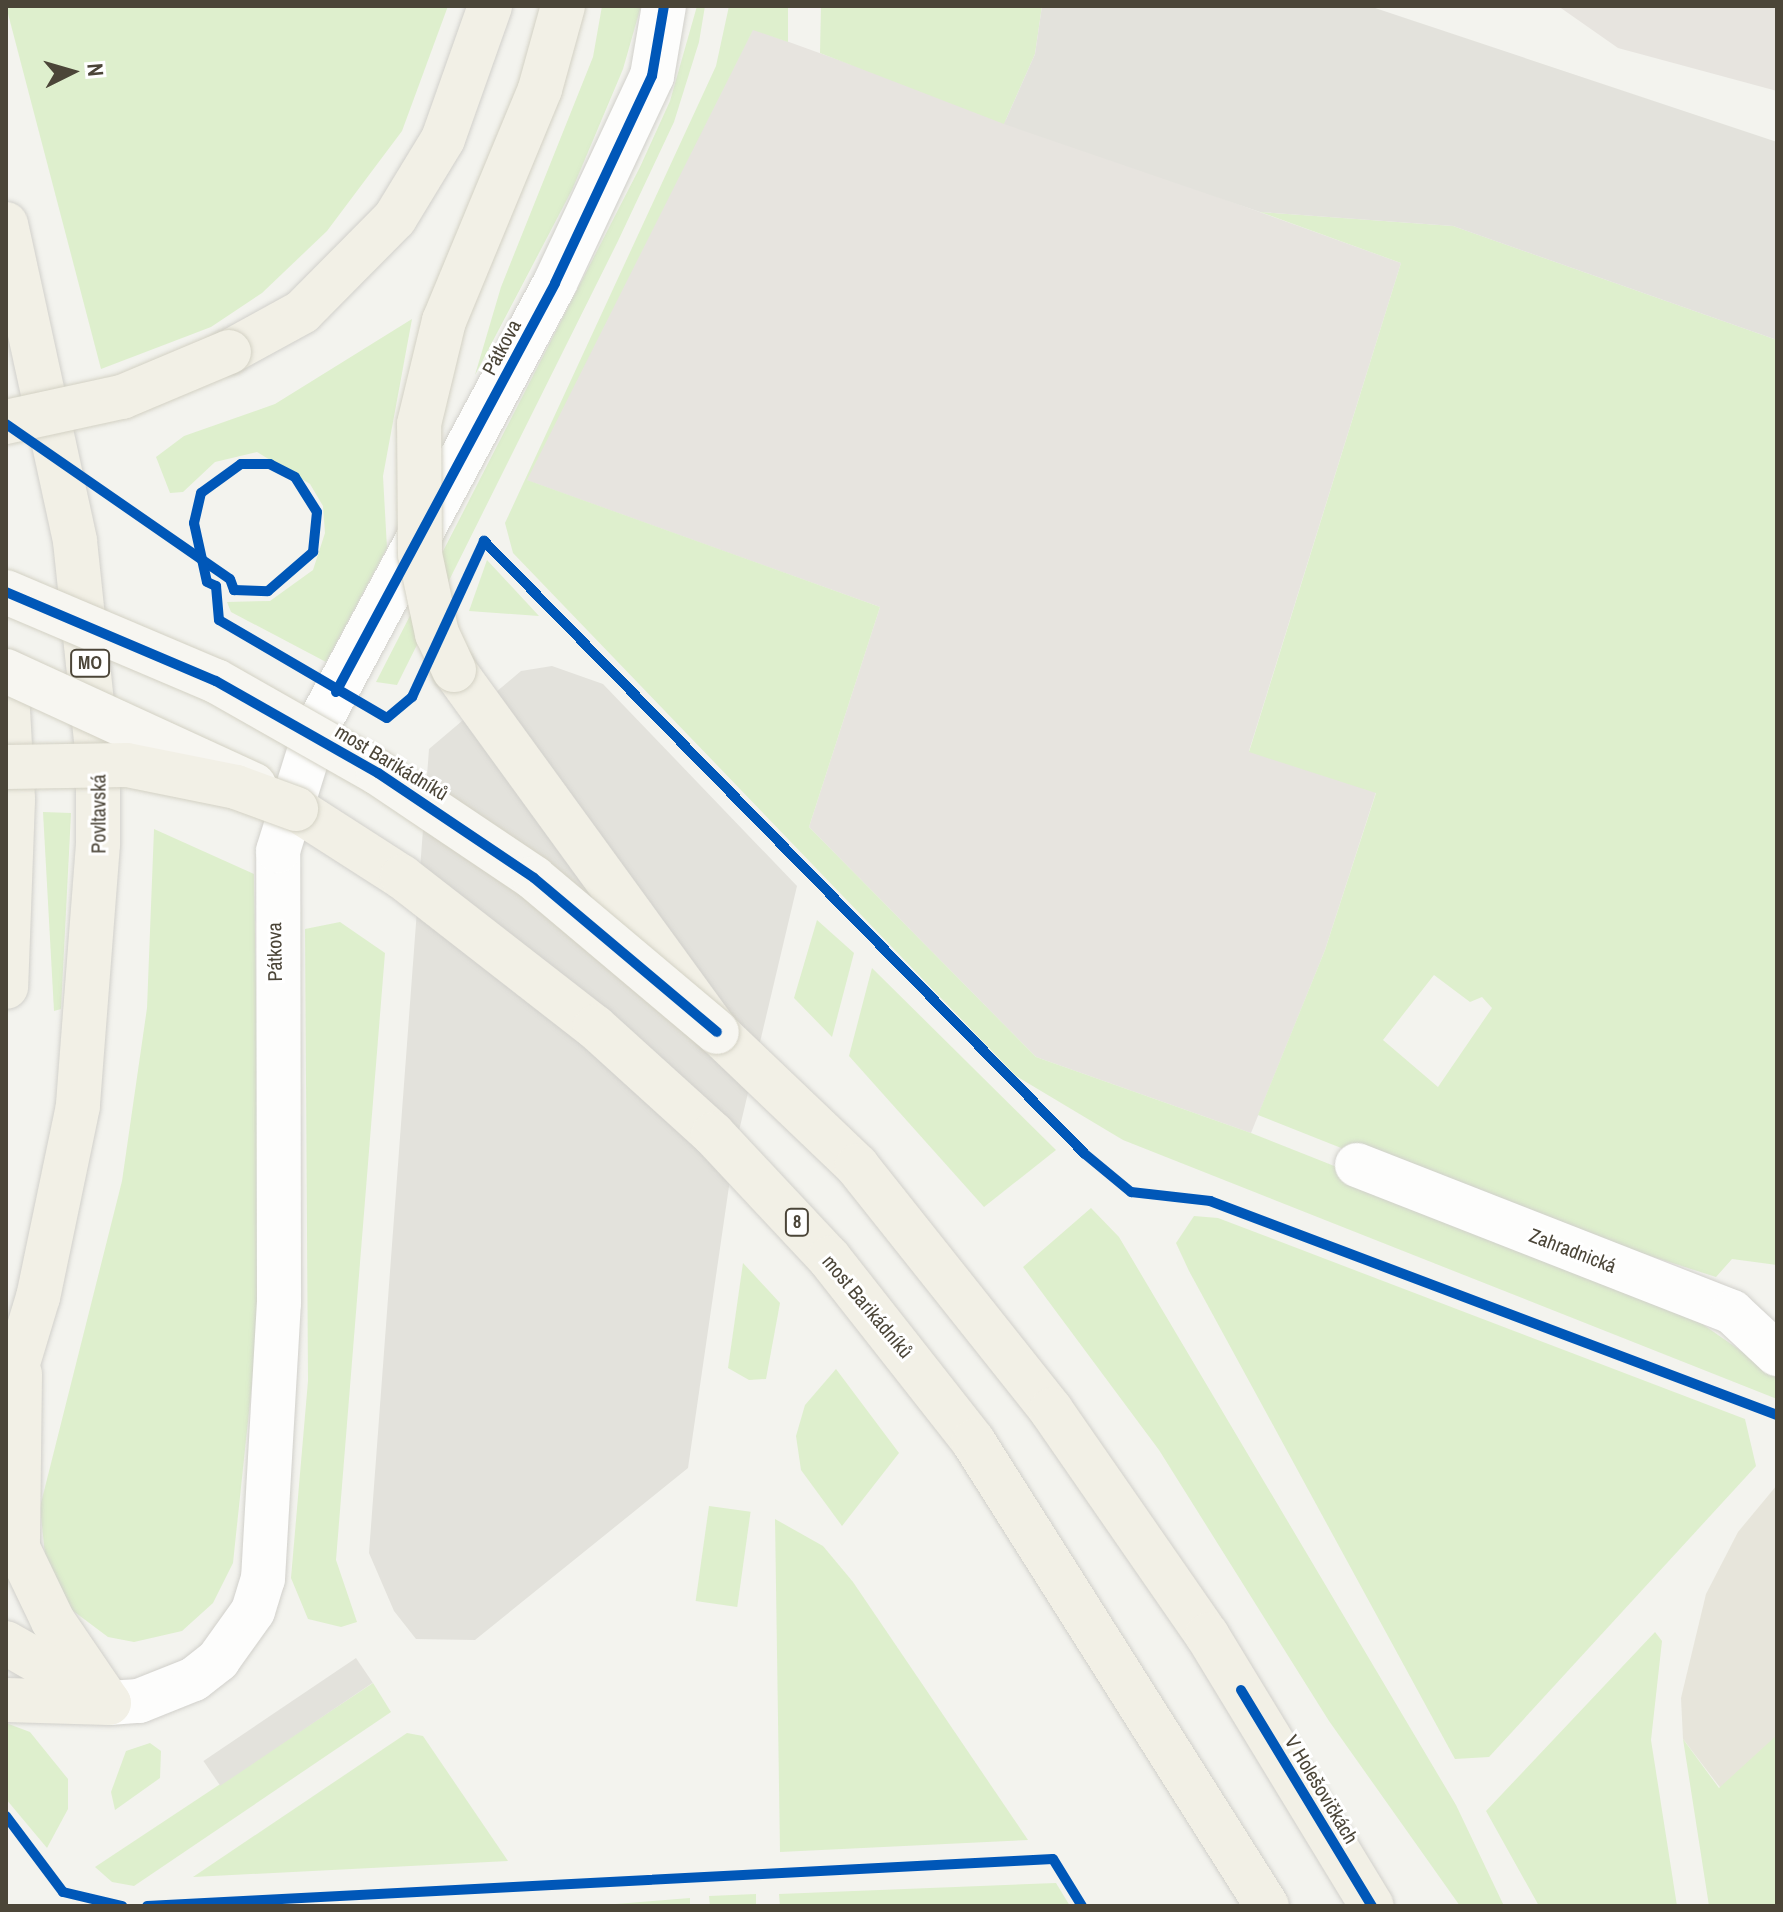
<!DOCTYPE html>
<meta charset="utf-8">
<style>
body{margin:0}
#map{position:relative;width:1783px;height:1912px;overflow:hidden;background:#f3f3ee;font-family:"Archivo Narrow",sans-serif}
div>[style]{position:absolute}
.residential>*{inset:0;background:#e7e5db}
.industrial>*{inset:0;background:#e7e4df}
.green>*{inset:0;background:#deefcd;transform-origin:0 0}
.parking>*{inset:0;background:#e3e2dc;transform-origin:0 0}
.roads{filter:drop-shadow(0 0 2px #d1d0cb) drop-shadow(0 0 2px #d1d0cb)}
.street>*{height:44px;margin:-22px;padding:0 22px;transform-origin:22px;border-radius:22px;background:#fdfdfc}
.primary>*{height:44px;margin:-22px;padding:0 22px;transform-origin:22px;border-radius:22px;background:#f2f0e6}
.bridges{filter:drop-shadow(0 0 2px #d3d1c4) drop-shadow(0 0 2px #d3d1c4)}
.secondary-bridge>*{height:44px;margin:-22px;padding:0 22px;transform-origin:22px;border-radius:22px;background:#f7f6f1}
.primary-bridge>*{height:44px;margin:-22px;padding:0 22px;transform-origin:22px;border-radius:22px;background:#f2f0e6}
.cycleway>*{height:10px;margin:-5px;padding:0 5px;transform-origin:5px;border-radius:5px;background:#0057b8}
span{translate:-50% -50%;white-space:nowrap;text-align:center;line-height:1.15;-webkit-text-stroke:6px #fff;paint-order:stroke}
.shield-label span{padding:2px 6px;background:#fff;border:2px solid;border-radius:6px;-webkit-text-stroke-width:0}
.shield-label{font-size:18px;color:#4b4538;font-weight:700}
.street-label{font-size:20px;color:#4b4538}
.frame{position:absolute;inset:0;border:8px solid #4b4538;pointer-events:none}
.north{position:absolute;left:32px;top:32px;width:80px;height:80px;-webkit-text-stroke:6px #fff;paint-order:stroke;rotate:85deg;font-size:22px;font-weight:700;line-height:32px;text-align:center;color:#4b4538}
.north::after{content:'';display:block;margin:auto;width:28px;height:36px;background:#4b4538;clip-path:polygon(50% 0,100% 100%,50% 72%,0 100%)}
</style>
<div id="map">
<div class="residential">
<i style="clip-path:polygon(1777px 1485px,1777px 1862px,1683px 1739px,1681px 1698px,1706px 1594px,1738px 1532px)"></i>
</div>
<div class="industrial">
<i style="clip-path:polygon(1558px 6px,1777px 6px,1777px 91px,1618px 48px)"></i>
<i style="clip-path:polygon(753px 29px,1401px 263px,1249px 751px,1376px 792px,1325px 950px,1251px 1133px,1036px 1057px,809px 827px,880px 607px,526px 480px)"></i>
</div>
<div class="green">
<i style="clip-path:polygon(6px 6px,448px 6px,402px 131px,327px 231px,262px 293px,211px 327px,101px 369px)"></i>
<i style="clip-path:polygon(602px 6px,641px 6px,623px 69px,572px 190px,475px 375px,501px 287px,593px 57px)"></i>
<i style="clip-path:polygon(697px 6px,705px 6px,699px 42px,674px 122px,618px 241px,397px 685px,376px 682px,640px 167px,670px 101px)"></i>
<i style="clip-path:polygon(729px 6px,788px 6px,788px 42px,753px 30px,527px 480px,880px 607px,809px 827px,1036px 1057px,1251px 1133px,1662px 1296px,1777px 1376px,1777px 1399px,1123px 1140px,1016px 1076px,513px 553px,505px 523px,716px 66px)"></i>
<i style="clip-path:polygon(821px 6px,1042px 6px,1035px 54px,1004px 124px,820px 53px)"></i>
<i style="clip-path:polygon(evenodd,1260px 212px,1453px 226px,1777px 340px,1777px 1265px,1732px 1259px,1716px 1277px,1457px 1194px,1258px 1115px,1325px 950px,1376px 793px,1249px 752px,1401px 263px,1260px 212px,1434px 975px,1470px 1002px,1482px 997px,1492px 1008px,1438px 1087px,1383px 1040px,1434px 975px)"></i>
<i style="clip-path:polygon(412px 319px,383px 476px,387px 548px,326px 662px,231px 612px,227px 602px,270px 601px,313px 570px,325px 533px,323px 506px,310px 484px,257px 452px,215px 462px,183px 492px,170px 493px,156px 457px,184px 436px,275px 404px)"></i>
<i style="clip-path:polygon(487px 560px,539px 616px,469px 611px)"></i>
<i style="clip-path:polygon(43px 812px,71px 813px,61px 1009px,54px 1011px)"></i>
<i style="clip-path:polygon(154px 829px,254px 874px,261px 1298px,233px 1563px,213px 1603px,182px 1631px,134px 1642px,108px 1637px,64px 1604px,46px 1564px,40px 1507px,122px 1181px,147px 1008px)"></i>
<i style="clip-path:polygon(817px 920px,854px 953px,832px 1037px,794px 998px)"></i>
<i style="clip-path:polygon(340px 922px,385px 953px,336px 1560px,357px 1622px,341px 1627px,308px 1619px,291px 1578px,308px 1381px,305px 929px)"></i>
<i style="clip-path:polygon(872px 968px,1056px 1150px,984px 1207px,849px 1056px)"></i>
<i style="clip-path:polygon(1091px 1208px,1119px 1237px,1456px 1805px,1504px 1906px,1460px 1906px,1329px 1721px,1159px 1450px,1023px 1267px)"></i>
<i style="clip-path:polygon(1194px 1216px,1218px 1218px,1745px 1419px,1756px 1466px,1489px 1757px,1455px 1759px,1189px 1271px,1176px 1243px)"></i>
<i style="clip-path:polygon(743px 1263px,780px 1303px,766px 1379px,749px 1380px,728px 1368px)"></i>
<i style="clip-path:polygon(836px 1369px,899px 1453px,842px 1526px,801px 1470px,796px 1436px,805px 1405px)"></i>
<i style="left:709px;top:1506px;width:42px;height:96px;rotate:8deg"></i>
<i style="clip-path:polygon(775px 1519px,823px 1546px,853px 1582px,1028px 1840px,780px 1852px)"></i>
<i style="clip-path:polygon(1655px 1632px,1662px 1641px,1651px 1740px,1677px 1906px,1539px 1906px,1486px 1811px)"></i>
<i style="clip-path:polygon(373px 1683px,391px 1712px,134px 1886px,112px 1882px,95px 1867px)"></i>
<i style="clip-path:polygon(6px 1723px,30px 1732px,68px 1779px,68px 1809px,47px 1848px,6px 1799px)"></i>
<i style="clip-path:polygon(407px 1733px,423px 1736px,508px 1861px,193px 1877px)"></i>
<i style="clip-path:polygon(1777px 1735px,1777px 1906px,1709px 1906px,1683px 1739px,1719px 1788px)"></i>
<i style="clip-path:polygon(150px 1743px,161px 1751px,160px 1778px,115px 1810px,111px 1792px,126px 1751px)"></i>
<i style="clip-path:polygon(1056px 1883px,1070px 1906px,780px 1906px,779px 1894px)"></i>
<i style="clip-path:polygon(756px 1894px,756px 1906px,710px 1906px,709px 1896px)"></i>
<i style="clip-path:polygon(690px 1898px,690px 1906px,591px 1906px)"></i>
</div>
<div class="parking">
<i style="clip-path:polygon(1042px 6px,1369px 6px,1777px 142px,1777px 340px,1453px 226px,1260px 212px,1004px 124px,1035px 54px)"></i>
<i style="clip-path:polygon(552px 666px,603px 684px,797px 886px,734px 1152px,688px 1468px,475px 1640px,416px 1639px,394px 1611px,369px 1553px,429px 749px,521px 671px)"></i>
<i style="left:356px;top:1658px;width:30px;height:184px;rotate:56deg"></i>
</div>
<div class="roads">
<div class="street">
<i style="left:1357px;top:1165px;width:403px;rotate:21.4deg"></i>
<i style="left:1732px;top:1312px;width:62px;rotate:43deg"></i>
<i style="left:109px;top:1703px;width:30px;rotate:-4deg"></i>
<i style="left:139px;top:1701px;width:59px;rotate:-21.8deg"></i>
<i style="left:194px;top:1679px;width:31px;rotate:-38deg"></i>
<i style="left:218px;top:1660px;width:60px;rotate:-54.5deg"></i>
<i style="left:253px;top:1611px;width:34px;rotate:-73deg"></i>
<i style="left:263px;top:1579px;width:276px;rotate:-86.7deg"></i>
<i style="left:279px;top:1303px;width:452px;rotate:-90.1deg"></i>
<i style="left:278px;top:851px;width:128px;rotate:-72.7deg"></i>
<i style="left:316px;top:729px;width:506px;rotate:-61.81deg"></i>
<i style="left:555px;top:283px;width:229px;rotate:-64.9deg"></i>
<i style="left:652px;top:76px;width:71px;rotate:-80.3deg"></i>
</div>
<div class="primary">
<i style="left:6px;top:224px;width:324px;rotate:77.7deg"></i>
<i style="left:75px;top:541px;width:219px;rotate:84deg"></i>
<i style="left:98px;top:759px;width:85px;rotate:90deg"></i>
<i style="left:98px;top:844px;width:263px;rotate:94.4deg"></i>
<i style="left:78px;top:1106px;width:195px;rotate:101.8deg"></i>
<i style="left:38px;top:1297px;width:111px;rotate:106.8deg"></i>
<i style="left:229px;top:352px;width:83px;rotate:-28.7deg"></i>
<i style="left:302px;top:312px;width:132px;rotate:-45.3deg"></i>
<i style="left:395px;top:218px;width:92px;rotate:-58.7deg"></i>
<i style="left:443px;top:139px;width:141px;rotate:-70.5deg"></i>
<i style="left:454px;top:670px;width:447px;rotate:54deg"></i>
<i style="left:717px;top:1032px;width:194px;rotate:43.7deg"></i>
<i style="left:857px;top:1166px;width:312px;rotate:51.5deg"></i>
<i style="left:1051px;top:1410px;width:274px;rotate:55.3deg"></i>
<i style="left:1207px;top:1635px;width:317px;rotate:58.7deg"></i>
<i style="left:6px;top:674px;width:126px;rotate:86.8deg"></i>
<i style="left:13px;top:800px;width:187px;rotate:92.1deg"></i>
<i style="left:296px;top:809px;width:126px;rotate:32.7deg"></i>
<i style="left:402px;top:877px;width:244px;rotate:37.9deg"></i>
<i style="left:595px;top:1027px;width:159px;rotate:42.2deg"></i>
<i style="left:713px;top:1134px;width:170px;rotate:46.9deg"></i>
<i style="left:829px;top:1258px;width:233px;rotate:51.8deg"></i>
<i style="left:973px;top:1441px;width:550px;rotate:57.7deg"></i>
<i style="left:20px;top:1374px;width:174px;rotate:90.7deg"></i>
<i style="left:18px;top:1548px;width:81px;rotate:64.4deg"></i>
<i style="left:53px;top:1621px;width:99px;rotate:55.7deg"></i>
<i style="left:6px;top:1643px;width:97px;rotate:29.7deg"></i>
<i style="left:6px;top:1700px;width:103px;rotate:1.7deg"></i>
</div>
</div>
<div class="bridges">
<div class="secondary-bridge">
<i style="left:6px;top:592px;width:228px;rotate:23deg"></i>
<i style="left:216px;top:681px;width:186px;rotate:29.6deg"></i>
<i style="left:378px;top:773px;width:188px;rotate:33.9deg"></i>
<i style="left:534px;top:878px;width:239px;rotate:40.1deg"></i>
<i style="left:6px;top:671px;width:273px;rotate:24.7deg"></i>
</div>
<div class="primary-bridge">
<i style="left:6px;top:422px;width:119px;rotate:-12.2deg"></i>
<i style="left:122px;top:397px;width:116px;rotate:-22.8deg"></i>
<i style="left:454px;top:670px;width:40px;rotate:-115deg"></i>
<i style="left:437px;top:634px;width:82px;rotate:-102deg"></i>
<i style="left:420px;top:554px;width:130px;rotate:-90.4deg"></i>
<i style="left:419px;top:424px;width:106px;rotate:-76.4deg"></i>
<i style="left:444px;top:321px;width:251px;rotate:-67.5deg"></i>
<i style="left:540px;top:89px;width:86px;rotate:-74.5deg"></i>
<i style="left:6px;top:767px;width:121px;rotate:-0.9deg"></i>
<i style="left:127px;top:765px;width:111px;rotate:11.4deg"></i>
<i style="left:236px;top:787px;width:64px;rotate:20.1deg"></i>
</div>
</div>
<div class="cycleway">
<i style="left:6px;top:424px;width:272px;rotate:34.7deg"></i>
<i style="left:230px;top:579px;width:12px;rotate:70deg"></i>
<i style="left:234px;top:590px;width:34px;rotate:2deg"></i>
<i style="left:268px;top:591px;width:60px;rotate:-40.9deg"></i>
<i style="left:313px;top:552px;width:40px;rotate:-84.3deg"></i>
<i style="left:317px;top:512px;width:41px;rotate:-122.2deg"></i>
<i style="left:295px;top:477px;width:28px;rotate:-153deg"></i>
<i style="left:270px;top:464px;width:29px;rotate:180deg"></i>
<i style="left:241px;top:464px;width:49px;rotate:144.1deg"></i>
<i style="left:201px;top:493px;width:31px;rotate:103deg"></i>
<i style="left:194px;top:523px;width:60px;rotate:77.6deg"></i>
<i style="left:207px;top:582px;width:10px;rotate:24deg"></i>
<i style="left:216px;top:586px;width:34px;rotate:85deg"></i>
<i style="left:219px;top:620px;width:194px;rotate:30.3deg"></i>
<i style="left:387px;top:718px;width:33px;rotate:-40deg"></i>
<i style="left:412px;top:697px;width:172px;rotate:-65.2deg"></i>
<i style="left:484px;top:541px;width:858px;rotate:45.57deg"></i>
<i style="left:1085px;top:1154px;width:60px;rotate:39.6deg"></i>
<i style="left:1131px;top:1192px;width:80px;rotate:6.5deg"></i>
<i style="left:1210px;top:1201px;width:606px;rotate:20.68deg"></i>
<i style="left:6px;top:592px;width:228px;rotate:23deg"></i>
<i style="left:216px;top:681px;width:186px;rotate:29.6deg"></i>
<i style="left:378px;top:773px;width:188px;rotate:33.9deg"></i>
<i style="left:534px;top:878px;width:239px;rotate:40.1deg"></i>
<i style="left:336px;top:692px;width:464px;rotate:-61.8deg"></i>
<i style="left:555px;top:283px;width:229px;rotate:-64.9deg"></i>
<i style="left:652px;top:76px;width:71px;rotate:-80.3deg"></i>
<i style="left:1241px;top:1690px;width:253px;rotate:58.8deg"></i>
<i style="left:6px;top:1816px;width:95px;rotate:53.1deg"></i>
<i style="left:63px;top:1892px;width:61px;rotate:13.3deg"></i>
<i style="left:147px;top:1906px;width:907px;rotate:-2.97deg"></i>
<i style="left:1053px;top:1859px;width:55px;rotate:58.3deg"></i>
</div>
<div class="shield-label">
<span style="left:90px;top:663px">MO</span>
<span style="left:797px;top:1222px">8</span>
</div>
<div class="street-label">
<span style="left:501px;top:347px;rotate:-62deg">Pátkova</span>
<span style="left:392px;top:762px;rotate:31deg">most Barikádníků</span>
<span style="left:98px;top:814px;rotate:-90deg">Povltavská</span>
<span style="left:274px;top:952px;rotate:-91deg">Pátkova</span>
<span style="left:1573px;top:1250px;rotate:21deg">Zahradnická</span>
<span style="left:868px;top:1306px;rotate:50deg">most Barikádníků</span>
<span style="left:1322px;top:1789px;rotate:59deg">V Holešovičkách</span>
</div>
<div class="frame"></div>
<div class="north">N</div>
</div>
